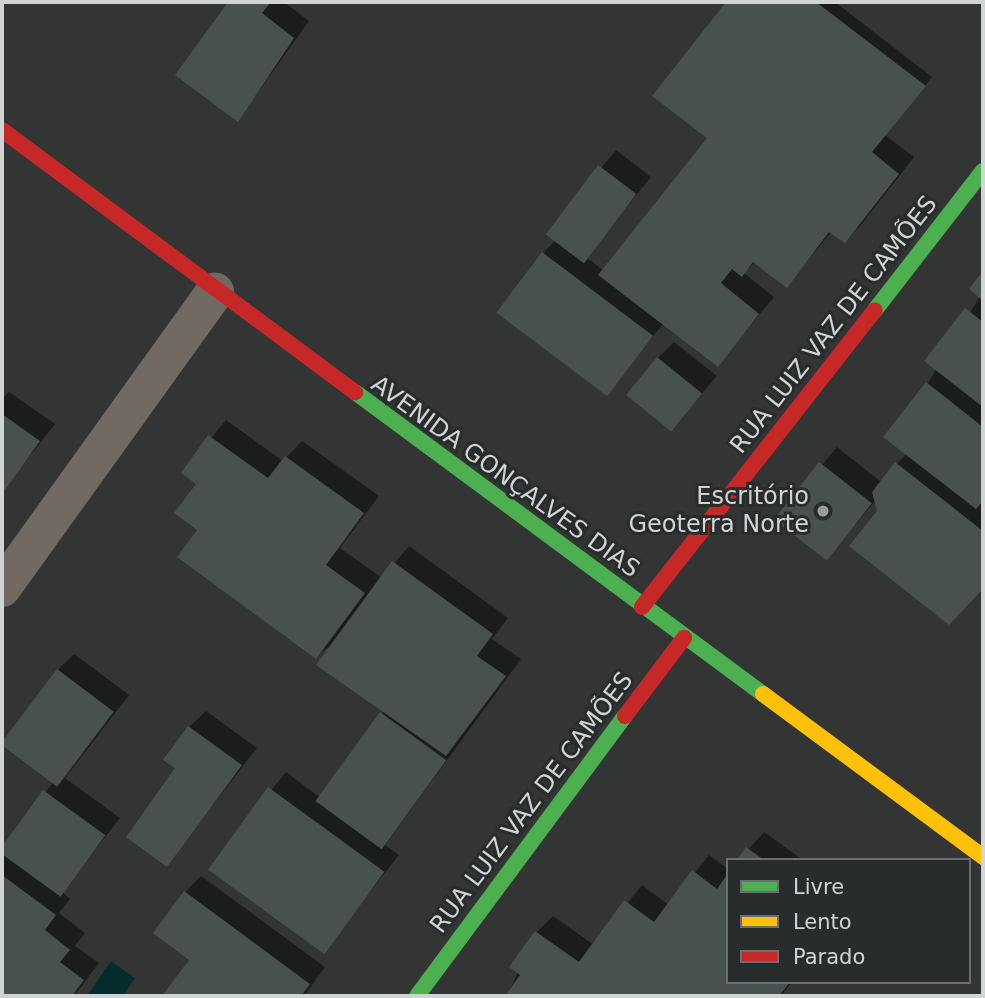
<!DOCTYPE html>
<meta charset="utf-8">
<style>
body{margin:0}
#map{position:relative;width:985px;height:998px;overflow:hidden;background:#333535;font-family:"DejaVu Sans",sans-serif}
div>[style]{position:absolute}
.water>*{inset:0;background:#052c2c}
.shadow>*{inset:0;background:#0007}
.building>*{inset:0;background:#485050;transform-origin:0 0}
.street>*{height:38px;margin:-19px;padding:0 19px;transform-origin:19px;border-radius:19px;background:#706a62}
.fast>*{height:16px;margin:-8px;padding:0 8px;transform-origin:8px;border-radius:8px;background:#4caf50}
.slow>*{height:16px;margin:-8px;padding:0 8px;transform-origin:8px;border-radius:8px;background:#ffc107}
.jam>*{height:16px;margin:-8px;padding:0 8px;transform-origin:8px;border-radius:8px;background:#c62828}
.dots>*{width:19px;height:19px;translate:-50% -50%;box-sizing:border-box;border:4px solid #282c2c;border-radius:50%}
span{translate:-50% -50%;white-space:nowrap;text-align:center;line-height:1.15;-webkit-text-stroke:6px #282c2c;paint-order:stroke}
.street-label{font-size:24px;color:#d1d4d4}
.poi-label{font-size:24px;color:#d1d4d4}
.right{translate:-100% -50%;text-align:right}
.frame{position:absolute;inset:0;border:4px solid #d1d4d4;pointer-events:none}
.legend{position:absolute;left:726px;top:858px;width:245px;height:126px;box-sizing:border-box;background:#282c2c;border:2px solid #6c6f6f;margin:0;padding:9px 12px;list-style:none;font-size:21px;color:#d1d4d4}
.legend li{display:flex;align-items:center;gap:14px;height:35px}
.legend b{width:35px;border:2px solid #6c6f6f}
</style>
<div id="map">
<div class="water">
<i style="clip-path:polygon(111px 961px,135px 978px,123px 996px,87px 996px)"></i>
</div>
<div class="shadow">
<i style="clip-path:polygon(230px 2px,284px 2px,309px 21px,238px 120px,177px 75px)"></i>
<i style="clip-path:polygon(728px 2px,835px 2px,932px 77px,885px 135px,914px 157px,861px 225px,845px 241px,832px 231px,787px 286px,755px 262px,744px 273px,774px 297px,718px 364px,664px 323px,605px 393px,543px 253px,556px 240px,547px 233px,616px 150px,651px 177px,586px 257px,604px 271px,709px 137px,655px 96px)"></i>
<i style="clip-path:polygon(983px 274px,983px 586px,879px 511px,876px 500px,827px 558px,777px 518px,837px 447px,881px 482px,907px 453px,928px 383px,980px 296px,971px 289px)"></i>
<i style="clip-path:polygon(674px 342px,717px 376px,671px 429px,658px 358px)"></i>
<i style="clip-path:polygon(9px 392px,55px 424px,2px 491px,2px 399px)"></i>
<i style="clip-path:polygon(226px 420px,283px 461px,302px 441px,379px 496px,340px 548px,382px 578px,409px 546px,508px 618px,492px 639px,521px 659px,385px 845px,399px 855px,323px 952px,209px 868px,286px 772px,321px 798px,384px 711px,337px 640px,316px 657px,199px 530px,198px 484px,183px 472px)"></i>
<i style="clip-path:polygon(74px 654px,129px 695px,65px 778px,120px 818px,62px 892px,70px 899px,59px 913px,85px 933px,75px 946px,99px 963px,74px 996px,2px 996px,2px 849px,54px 781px,58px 670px)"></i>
<i style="clip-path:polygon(206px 711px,257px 748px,166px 865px,189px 727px)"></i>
<i style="clip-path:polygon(764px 832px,803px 860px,739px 860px)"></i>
<i style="clip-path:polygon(709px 855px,728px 869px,728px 982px,792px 982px,781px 996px,507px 996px,537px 932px,553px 916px,594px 945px,642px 885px,669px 905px)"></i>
<i style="clip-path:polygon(201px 876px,325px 967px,304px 996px,164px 996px,191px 960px,185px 892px)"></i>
</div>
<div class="building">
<i style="clip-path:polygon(228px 2px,271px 2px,262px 13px,294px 38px,238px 122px,175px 75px)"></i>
<i style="clip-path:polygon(726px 2px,816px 2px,926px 86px,872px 152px,899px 174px,845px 243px,829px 232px,787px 288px,753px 262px,742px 277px,732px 269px,721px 283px,759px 314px,718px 367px,598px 275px,707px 138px,652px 96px)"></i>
<i style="left:598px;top:165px;width:48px;height:87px;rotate:37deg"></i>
<i style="left:542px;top:252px;width:139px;height:76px;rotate:37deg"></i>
<i style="clip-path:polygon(983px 271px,983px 301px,969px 289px)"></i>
<i style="clip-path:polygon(965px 308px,983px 322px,983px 407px,924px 361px)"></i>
<i style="left:657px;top:357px;width:58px;height:49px;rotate:39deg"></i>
<i style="clip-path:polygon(926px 382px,983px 427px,983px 501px,976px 509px,883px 437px)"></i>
<i style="clip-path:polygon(2px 414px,40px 441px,2px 494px)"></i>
<i style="clip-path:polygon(208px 435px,268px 478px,285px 456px,364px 513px,326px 565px,365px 593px,316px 659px,177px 557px,197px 530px,174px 513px,196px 484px,181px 473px)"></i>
<i style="left:819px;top:462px;width:67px;height:73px;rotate:38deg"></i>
<i style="clip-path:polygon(895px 462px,983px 531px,983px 589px,949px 625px,849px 546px,877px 511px,872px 492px)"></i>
<i style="clip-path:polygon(392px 561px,493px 634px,477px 656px,506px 676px,446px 756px,316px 665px)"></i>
<i style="left:57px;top:669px;width:71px;height:94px;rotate:37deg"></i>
<i style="left:380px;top:712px;width:82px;height:110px;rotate:36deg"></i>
<i style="clip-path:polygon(188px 726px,242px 765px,167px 867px,126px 837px,175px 768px,163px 760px)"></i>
<i style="left:268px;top:787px;width:144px;height:102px;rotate:36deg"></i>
<i style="left:43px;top:790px;width:77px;height:76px;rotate:36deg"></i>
<i style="clip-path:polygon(746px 847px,764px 860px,737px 860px)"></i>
<i style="clip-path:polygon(692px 870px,717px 889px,728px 873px,728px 982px,790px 982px,779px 996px,505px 996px,520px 975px,509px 967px,535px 931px,579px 962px,624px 900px,654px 922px)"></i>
<i style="clip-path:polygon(2px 875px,56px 915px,45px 930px,70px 950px,60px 962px,84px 980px,72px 996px,2px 996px)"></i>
<i style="clip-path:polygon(184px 891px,310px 984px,301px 996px,162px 996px,189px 960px,153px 933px)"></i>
</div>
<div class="street">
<i style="left:2px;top:588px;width:365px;rotate:-54.3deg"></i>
</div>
<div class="fast">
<i style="left:875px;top:310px;width:176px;rotate:-52.2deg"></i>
<i style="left:355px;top:392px;width:508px;rotate:36.51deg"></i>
<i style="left:417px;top:996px;width:349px;rotate:-53.4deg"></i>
</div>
<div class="slow">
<i style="left:763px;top:694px;width:274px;rotate:36.5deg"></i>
</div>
<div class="jam">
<i style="left:2px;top:130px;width:440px;rotate:36.6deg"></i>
<i style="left:642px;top:607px;width:377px;rotate:-51.9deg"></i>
<i style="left:625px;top:716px;width:98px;rotate:-52.9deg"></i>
</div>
<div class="dots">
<i style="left:823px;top:511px;background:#9a9c9c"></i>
</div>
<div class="street-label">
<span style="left:834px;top:325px;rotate:-52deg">RUA LUIZ VAZ DE CAMÕES</span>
<span style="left:505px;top:477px;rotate:36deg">AVENIDA GONÇALVES DIAS</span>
<span style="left:532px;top:803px;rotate:-53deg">RUA LUIZ VAZ DE CAMÕES</span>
</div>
<div class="poi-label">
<span class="right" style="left:809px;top:511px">Escritório<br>Geoterra Norte</span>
</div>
<div class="frame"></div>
<ul class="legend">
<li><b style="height:9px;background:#4caf50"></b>Livre</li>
<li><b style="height:9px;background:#ffc107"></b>Lento</li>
<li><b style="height:9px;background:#c62828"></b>Parado</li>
</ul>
</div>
